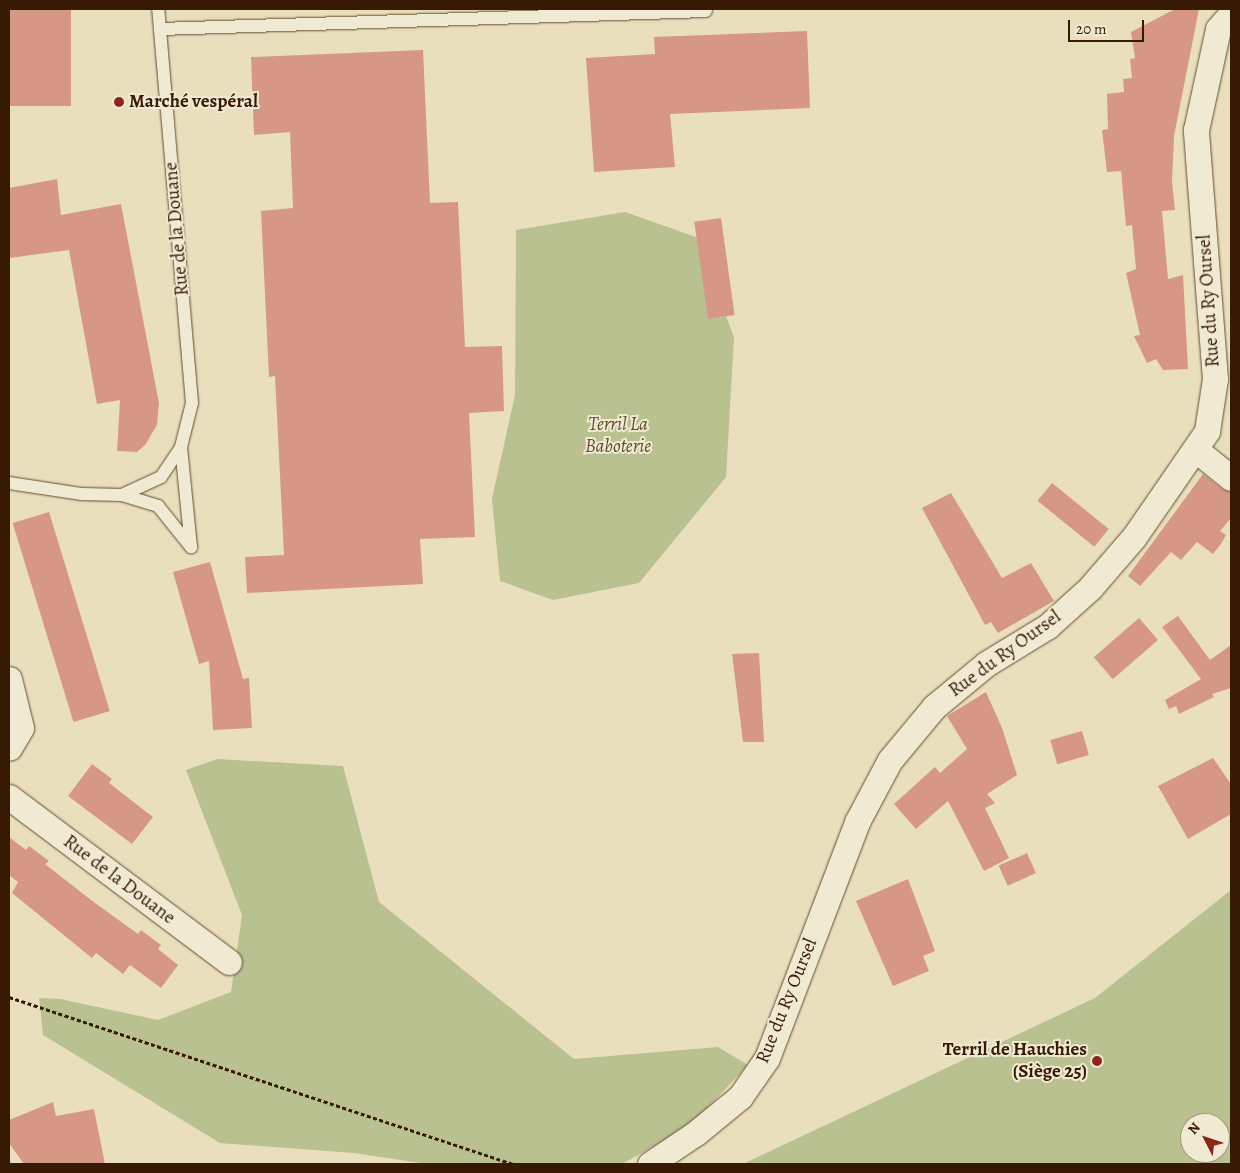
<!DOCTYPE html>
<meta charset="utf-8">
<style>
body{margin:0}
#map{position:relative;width:1240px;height:1173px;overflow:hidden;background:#e9dfbc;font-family:Alegreya,serif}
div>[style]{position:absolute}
.green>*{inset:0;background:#b8c18f}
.building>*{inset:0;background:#d69885;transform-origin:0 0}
.path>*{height:3px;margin-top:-1.5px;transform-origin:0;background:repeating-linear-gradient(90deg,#371a03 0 4px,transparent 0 6.5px)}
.roads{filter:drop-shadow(0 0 1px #644b31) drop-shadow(0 0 1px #644b31)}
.service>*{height:12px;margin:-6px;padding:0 6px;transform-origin:6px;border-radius:6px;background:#f1ead3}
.minor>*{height:25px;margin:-12.5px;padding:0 12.5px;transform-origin:12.5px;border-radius:12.5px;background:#f1ead3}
.dots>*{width:14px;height:14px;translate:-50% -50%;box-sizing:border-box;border:2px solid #f1ead3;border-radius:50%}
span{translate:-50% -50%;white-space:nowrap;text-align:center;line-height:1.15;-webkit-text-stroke:4px #f1ead3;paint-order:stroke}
.poi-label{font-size:19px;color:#371a03;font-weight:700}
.left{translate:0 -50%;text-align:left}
.right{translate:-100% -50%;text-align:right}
.street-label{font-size:19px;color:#371a03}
.park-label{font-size:19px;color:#5e4c2d;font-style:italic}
.frame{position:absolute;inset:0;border:10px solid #371a03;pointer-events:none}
.north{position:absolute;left:1180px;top:1113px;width:50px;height:50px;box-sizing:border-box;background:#f1ead3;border:1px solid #a79780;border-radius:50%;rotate:311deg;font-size:14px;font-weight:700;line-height:20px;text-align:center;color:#371a03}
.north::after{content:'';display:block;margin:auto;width:18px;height:22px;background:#8f2418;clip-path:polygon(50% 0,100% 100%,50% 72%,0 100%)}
.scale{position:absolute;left:1068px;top:20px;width:76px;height:22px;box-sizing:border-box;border:2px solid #371a03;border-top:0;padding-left:6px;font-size:15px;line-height:18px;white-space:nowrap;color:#371a03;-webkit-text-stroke:4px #f1ead3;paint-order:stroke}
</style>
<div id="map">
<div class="green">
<i style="clip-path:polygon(625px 212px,696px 237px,734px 337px,726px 477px,639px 583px,553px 600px,500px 581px,492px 499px,515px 395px,516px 230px)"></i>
<i style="clip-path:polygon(217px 759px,343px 766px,379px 902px,574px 1059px,718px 1047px,748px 1065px,691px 1125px,622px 1164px,427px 1164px,354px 1153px,220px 1143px,43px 1035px,39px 998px,60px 999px,158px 1020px,231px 992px,242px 915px,186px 770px)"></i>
<i style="clip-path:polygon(evenodd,1231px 890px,1231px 1164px,743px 1164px,1095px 998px,1231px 890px,1190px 1123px,1220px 1123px,1220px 1153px,1190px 1153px,1190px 1123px)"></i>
</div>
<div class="building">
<i style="left:9px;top:9px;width:62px;height:97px"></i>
<i style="clip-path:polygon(1175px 9px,1199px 9px,1174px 136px,1172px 182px,1175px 210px,1162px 211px,1168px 279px,1183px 275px,1188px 369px,1163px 370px,1156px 359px,1147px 363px,1134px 336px,1140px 335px,1126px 273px,1136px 269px,1132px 225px,1126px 226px,1121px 171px,1107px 172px,1102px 130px,1108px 129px,1107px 94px,1124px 92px,1123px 79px,1132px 78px,1130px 59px,1135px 58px,1131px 32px)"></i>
<i style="clip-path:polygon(807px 31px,810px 108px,670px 114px,675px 167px,594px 172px,586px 58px,655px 54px,654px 37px)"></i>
<i style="clip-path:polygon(423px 50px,430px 203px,458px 202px,465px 347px,502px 346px,504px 411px,469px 413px,475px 537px,420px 539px,423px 584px,247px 593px,245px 557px,284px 555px,275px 376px,269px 377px,261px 211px,293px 208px,290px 132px,254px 135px,251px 57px)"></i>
<i style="clip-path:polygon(57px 179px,61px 215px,121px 204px,159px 403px,157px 425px,145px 445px,137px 452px,117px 451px,120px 400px,97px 404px,69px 250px,9px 258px,9px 188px)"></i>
<i style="left:721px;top:218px;width:98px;height:27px;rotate:82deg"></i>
<i style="clip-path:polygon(1203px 474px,1222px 489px,1231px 492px,1231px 518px,1220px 531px,1226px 535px,1221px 544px,1213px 554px,1197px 542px,1181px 560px,1171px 552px,1140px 586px,1128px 576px)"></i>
<i style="left:1052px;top:483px;width:73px;height:23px;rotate:39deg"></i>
<i style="clip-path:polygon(951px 493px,1002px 578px,1031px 563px,1054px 601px,998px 633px,991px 622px,985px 625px,922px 508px)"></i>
<i style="left:49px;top:512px;width:208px;height:38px;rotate:73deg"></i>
<i style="clip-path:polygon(210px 562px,243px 679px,249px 678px,252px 728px,213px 730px,209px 661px,199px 664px,173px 572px)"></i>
<i style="clip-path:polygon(1178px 616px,1210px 660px,1231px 645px,1231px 688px,1212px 694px,1214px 697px,1179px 714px,1176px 706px,1169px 709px,1165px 700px,1201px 679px,1162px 627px)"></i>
<i style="left:1139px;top:618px;width:29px;height:60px;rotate:49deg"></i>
<i style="clip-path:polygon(759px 653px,764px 742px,743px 742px,732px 654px)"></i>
<i style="clip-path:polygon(986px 692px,1002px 728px,1017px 775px,987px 794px,995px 803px,985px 808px,1009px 858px,984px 871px,948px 801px,916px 829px,894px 804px,935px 767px,940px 773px,967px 749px,947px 716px)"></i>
<i style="left:1082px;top:731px;width:25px;height:33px;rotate:74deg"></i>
<i style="clip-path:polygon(1213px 758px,1231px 784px,1231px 814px,1188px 839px,1158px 786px)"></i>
<i style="clip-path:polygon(92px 764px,112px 779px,109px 783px,153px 817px,132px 844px,68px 796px)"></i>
<i style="clip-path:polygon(9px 837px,26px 850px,29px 846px,49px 861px,45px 864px,91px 900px,138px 934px,141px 930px,161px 945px,158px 949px,178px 965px,161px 988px,130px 965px,123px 974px,96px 953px,92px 958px,12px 893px,18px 882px,9px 875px)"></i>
<i style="left:1027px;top:853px;width:22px;height:31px;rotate:66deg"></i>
<i style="clip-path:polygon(908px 879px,935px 951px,923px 956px,929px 971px,893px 986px,856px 901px)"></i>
<i style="clip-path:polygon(53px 1102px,56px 1116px,94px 1109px,105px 1164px,24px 1164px,9px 1143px,9px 1120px)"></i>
</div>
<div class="path">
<i style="left:9px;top:997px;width:531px;rotate:18.33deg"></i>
</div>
<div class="roads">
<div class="service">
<i style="left:160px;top:29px;width:546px;rotate:-1.89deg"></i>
<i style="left:9px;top:483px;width:74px;rotate:8.6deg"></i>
<i style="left:82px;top:494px;width:40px;rotate:1.4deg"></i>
<i style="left:122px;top:495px;width:43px;rotate:-24.8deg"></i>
<i style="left:161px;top:477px;width:36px;rotate:-56deg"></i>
<i style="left:181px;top:447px;width:45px;rotate:-76deg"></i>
<i style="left:192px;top:403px;width:395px;rotate:-94.9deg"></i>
<i style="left:122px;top:495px;width:38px;rotate:17deg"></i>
<i style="left:158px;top:506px;width:53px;rotate:51.2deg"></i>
<i style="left:191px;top:547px;width:100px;rotate:-95.7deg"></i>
</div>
<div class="minor">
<i style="left:1195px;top:449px;width:46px;rotate:38.9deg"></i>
<i style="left:9px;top:679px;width:50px;rotate:76.2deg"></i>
<i style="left:21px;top:728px;width:23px;rotate:121deg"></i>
<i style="left:9px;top:797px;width:275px;rotate:36.9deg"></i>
<i style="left:650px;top:1164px;width:55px;rotate:-34deg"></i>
<i style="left:696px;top:1133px;width:57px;rotate:-39.3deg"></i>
<i style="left:740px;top:1097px;width:47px;rotate:-55.3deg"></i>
<i style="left:767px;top:1058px;width:253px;rotate:-69.1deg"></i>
<i style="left:857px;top:822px;width:70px;rotate:-62deg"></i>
<i style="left:890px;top:760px;width:69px;rotate:-50.3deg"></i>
<i style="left:934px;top:707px;width:67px;rotate:-39.6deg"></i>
<i style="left:986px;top:664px;width:73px;rotate:-31.5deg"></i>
<i style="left:1048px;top:626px;width:57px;rotate:-42.1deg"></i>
<i style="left:1090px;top:588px;width:67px;rotate:-49.2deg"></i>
<i style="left:1134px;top:537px;width:129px;rotate:-55.4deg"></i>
<i style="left:1207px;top:431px;width:53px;rotate:-81.3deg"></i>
<i style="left:1215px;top:379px;width:250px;rotate:-94.4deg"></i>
<i style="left:1196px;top:130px;width:103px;rotate:-77.7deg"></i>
<i style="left:1218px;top:29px;width:20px;rotate:-49deg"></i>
</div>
</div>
<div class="dots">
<i style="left:119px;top:102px;background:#8f2418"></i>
<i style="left:1097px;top:1061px;background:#8f2418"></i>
</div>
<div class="poi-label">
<span class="left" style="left:129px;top:102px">Marché vespéral</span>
<span class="right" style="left:1087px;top:1061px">Terril de Hauchies<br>(Siège 25)</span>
</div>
<div class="street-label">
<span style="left:177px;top:229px;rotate:-95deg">Rue de la Douane</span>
<span style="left:1209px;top:301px;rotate:-94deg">Rue du Ry Oursel</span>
<span style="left:1005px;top:654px;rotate:-36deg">Rue du Ry Oursel</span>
<span style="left:119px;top:880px;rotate:37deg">Rue de la Douane</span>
<span style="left:787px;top:1001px;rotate:-68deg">Rue du Ry Oursel</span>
</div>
<div class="park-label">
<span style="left:618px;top:436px">Terril La<br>Baboterie</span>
</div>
<div class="frame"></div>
<div class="north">N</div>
<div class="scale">20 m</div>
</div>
